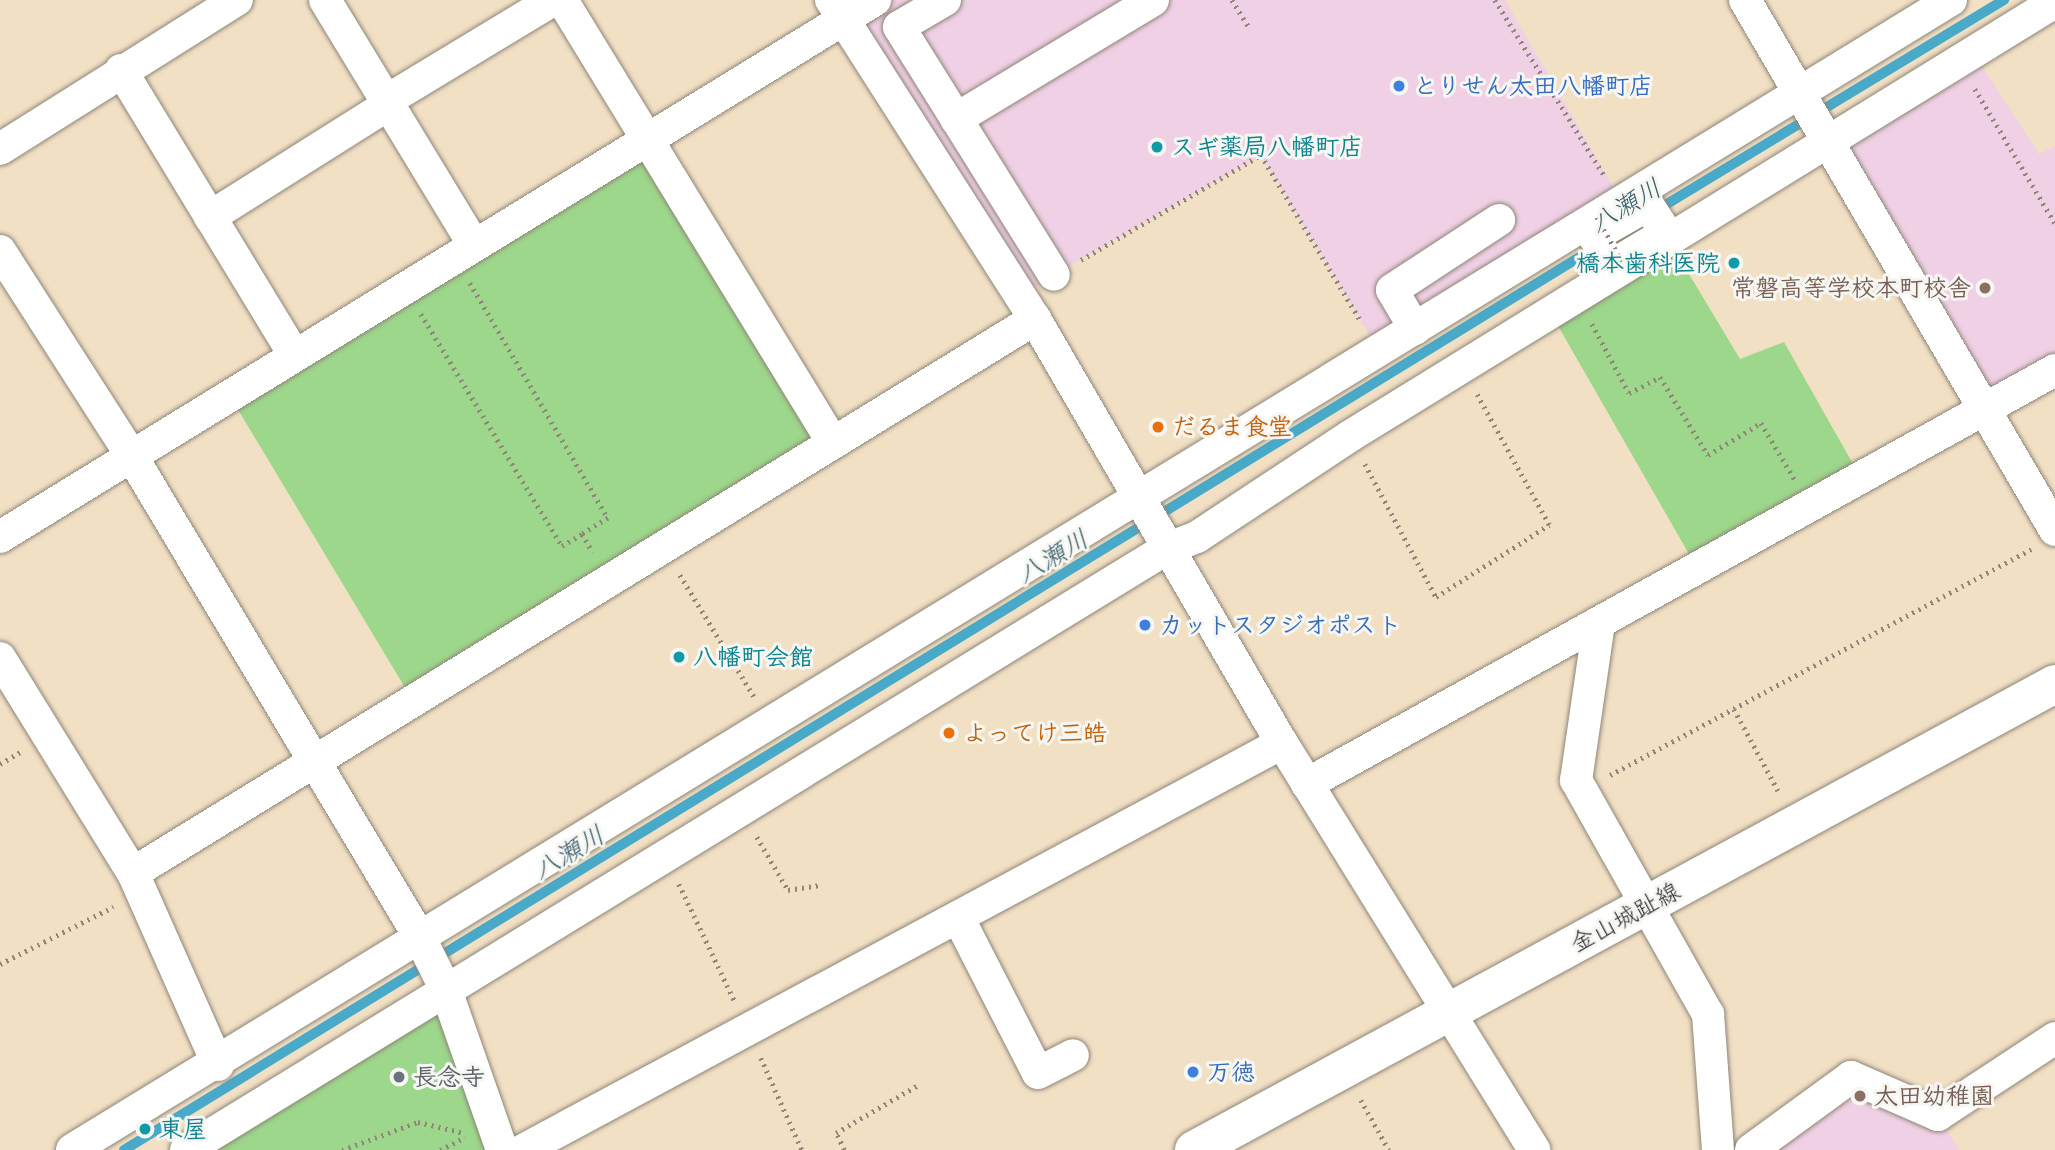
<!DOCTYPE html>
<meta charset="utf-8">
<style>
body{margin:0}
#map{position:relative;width:2055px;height:1150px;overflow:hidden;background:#f2e0c5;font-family:Itim,"Klee One",sans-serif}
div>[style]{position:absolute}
.built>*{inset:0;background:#f0d0e5}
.green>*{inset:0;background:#9dd78b;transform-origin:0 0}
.stream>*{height:10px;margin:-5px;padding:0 5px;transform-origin:5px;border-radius:5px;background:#49a9c8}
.path>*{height:4.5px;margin-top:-2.25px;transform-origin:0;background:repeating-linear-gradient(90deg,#8e8678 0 2px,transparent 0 7px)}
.roads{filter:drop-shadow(0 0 2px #8e8678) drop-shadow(0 0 2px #8e8678)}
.minor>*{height:32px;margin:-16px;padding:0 16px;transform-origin:16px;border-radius:16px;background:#fff}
.major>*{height:38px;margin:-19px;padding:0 19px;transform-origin:19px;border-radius:19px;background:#fff}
.path-bridge>*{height:4.5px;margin-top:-2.25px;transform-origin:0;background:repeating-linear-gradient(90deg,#8e8678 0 2px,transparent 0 7px)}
.dots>*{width:19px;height:19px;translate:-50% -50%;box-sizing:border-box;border:4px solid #f6f6f2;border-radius:50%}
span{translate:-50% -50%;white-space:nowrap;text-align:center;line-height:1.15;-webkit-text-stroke:6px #f6f6f2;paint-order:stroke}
.shop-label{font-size:24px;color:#366cbe;font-weight:700}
.left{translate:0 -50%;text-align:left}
.culture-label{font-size:24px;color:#0d838f;font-weight:700}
.right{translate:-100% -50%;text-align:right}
.education-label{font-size:24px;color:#785e54;font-weight:700}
.food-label{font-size:24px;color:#c56008;font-weight:700}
.street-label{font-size:24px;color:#2b2b2b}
.worship-label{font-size:24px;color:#5b616d;font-weight:700}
.water-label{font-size:26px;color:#375d6a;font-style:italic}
</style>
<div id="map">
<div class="built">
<i style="clip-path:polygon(875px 0,1505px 0,1622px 202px,1379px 351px,1261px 155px,1020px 295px,842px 20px)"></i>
<i style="clip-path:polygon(1973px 52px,2039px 154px,2055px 146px,2055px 370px,1987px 408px,1827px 142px)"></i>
<i style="clip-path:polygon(1851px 1077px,1938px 1115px,1959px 1150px,1751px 1150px)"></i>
</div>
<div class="green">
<i style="left:647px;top:139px;width:356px;height:490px;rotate:59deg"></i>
<i style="clip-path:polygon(1668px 239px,1740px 359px,1784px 342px,1861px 478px,1697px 568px,1550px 312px)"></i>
<i style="clip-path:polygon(442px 1009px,488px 1150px,214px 1150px)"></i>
</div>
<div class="stream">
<i style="left:1657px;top:210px;width:406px;rotate:-31.2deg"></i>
<i style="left:124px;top:1150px;width:1727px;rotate:-31.53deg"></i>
</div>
<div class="path">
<i style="left:1232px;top:0;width:31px;rotate:58deg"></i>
<i style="left:1495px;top:0;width:206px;rotate:58.1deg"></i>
<i style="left:1975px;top:89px;width:156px;rotate:59.2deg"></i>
<i style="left:1081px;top:260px;width:208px;rotate:-30.3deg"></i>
<i style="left:1261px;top:155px;width:196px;rotate:59deg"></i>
<i style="left:470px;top:283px;width:273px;rotate:59.6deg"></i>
<i style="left:608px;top:518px;width:31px;rotate:148deg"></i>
<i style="left:421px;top:314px;width:271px;rotate:58.7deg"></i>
<i style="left:562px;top:546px;width:23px;rotate:-31deg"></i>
<i style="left:582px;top:534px;width:21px;rotate:59deg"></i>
<i style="left:1592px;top:324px;width:78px;rotate:61.8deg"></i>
<i style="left:1629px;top:393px;width:35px;rotate:-27deg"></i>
<i style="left:1660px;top:377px;width:92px;rotate:58.4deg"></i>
<i style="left:1708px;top:455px;width:62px;rotate:-31.1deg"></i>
<i style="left:1761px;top:423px;width:66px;rotate:59.2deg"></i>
<i style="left:1365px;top:464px;width:151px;rotate:61.9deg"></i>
<i style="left:1436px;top:597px;width:134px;rotate:-32.5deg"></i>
<i style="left:1549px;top:525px;width:151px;rotate:-118.9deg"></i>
<i style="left:680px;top:575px;width:142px;rotate:58.6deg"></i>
<i style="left:1734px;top:709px;width:97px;rotate:61.6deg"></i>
<i style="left:0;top:764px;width:23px;rotate:-31deg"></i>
<i style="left:1610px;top:775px;width:478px;rotate:-28.2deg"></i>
<i style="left:757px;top:837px;width:61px;rotate:59.7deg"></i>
<i style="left:788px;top:890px;width:32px;rotate:-9deg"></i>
<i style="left:679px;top:884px;width:131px;rotate:64.6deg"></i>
<i style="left:0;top:964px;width:127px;rotate:-26.8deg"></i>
<i style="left:761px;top:1058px;width:101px;rotate:66deg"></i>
<i style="left:1361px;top:1100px;width:57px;rotate:60.8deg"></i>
<i style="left:342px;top:1150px;width:81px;rotate:-20.2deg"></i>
<i style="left:418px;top:1122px;width:47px;rotate:13.4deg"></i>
<i style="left:440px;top:1150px;width:28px;rotate:-27deg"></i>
<i style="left:844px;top:1150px;width:19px;rotate:-115deg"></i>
<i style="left:836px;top:1133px;width:97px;rotate:-30.3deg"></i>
</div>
<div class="roads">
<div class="minor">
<i style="left:325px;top:0;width:287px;rotate:58.7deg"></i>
<i style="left:562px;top:0;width:519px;rotate:58.54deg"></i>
<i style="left:831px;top:0;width:379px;rotate:57.4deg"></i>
<i style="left:1035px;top:319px;width:491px;rotate:59.8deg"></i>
<i style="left:1282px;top:743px;width:479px;rotate:58.2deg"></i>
<i style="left:945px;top:0;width:53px;rotate:149.6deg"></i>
<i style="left:899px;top:27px;width:292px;rotate:58deg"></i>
<i style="left:1745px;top:0;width:614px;rotate:59.68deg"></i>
<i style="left:121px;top:70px;width:333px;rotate:58.7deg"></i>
<i style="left:386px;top:101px;width:195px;rotate:-31.2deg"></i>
<i style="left:956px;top:119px;width:230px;rotate:-31.1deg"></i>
<i style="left:0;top:149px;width:280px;rotate:-32.2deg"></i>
<i style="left:1648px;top:205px;width:33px;rotate:57deg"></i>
<i style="left:1666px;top:233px;width:64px;rotate:149deg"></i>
<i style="left:1611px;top:266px;width:34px;rotate:-120deg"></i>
<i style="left:1594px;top:236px;width:62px;rotate:-29.9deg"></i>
<i style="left:210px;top:217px;width:210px;rotate:-32.2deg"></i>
<i style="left:0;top:251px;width:242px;rotate:57.3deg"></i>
<i style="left:131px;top:455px;width:561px;rotate:59.09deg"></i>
<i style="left:419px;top:936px;width:60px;rotate:63.4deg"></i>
<i style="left:446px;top:990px;width:170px;rotate:70.7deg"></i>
<i style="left:1415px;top:329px;width:45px;rotate:-120.5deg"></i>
<i style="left:1392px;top:290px;width:128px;rotate:-33.2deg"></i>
<i style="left:0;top:537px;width:1027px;rotate:-31.54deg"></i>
<i style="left:1599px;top:623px;width:159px;rotate:98.3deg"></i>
<i style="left:1576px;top:780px;width:269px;rotate:60.6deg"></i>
<i style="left:1708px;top:1014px;width:136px;rotate:85.8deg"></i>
<i style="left:0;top:658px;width:253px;rotate:58.3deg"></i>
<i style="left:133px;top:873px;width:210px;rotate:66.1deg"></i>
<i style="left:1307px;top:784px;width:855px;rotate:-28.96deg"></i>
<i style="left:133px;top:873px;width:1059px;rotate:-31.56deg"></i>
<i style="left:958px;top:917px;width:175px;rotate:62.9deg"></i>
<i style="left:1038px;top:1073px;width:39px;rotate:-27deg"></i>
<i style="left:72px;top:1150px;width:2203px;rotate:-31.47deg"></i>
<i style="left:186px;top:1150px;width:1150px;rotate:-31.52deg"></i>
<i style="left:1166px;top:549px;width:33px;rotate:-21deg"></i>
<i style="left:1197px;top:537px;width:183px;rotate:-33.4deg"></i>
<i style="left:1350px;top:436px;width:828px;rotate:-31.62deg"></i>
<i style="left:523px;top:1150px;width:861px;rotate:-28.2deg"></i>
<i style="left:1751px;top:1150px;width:124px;rotate:-36.1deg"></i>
<i style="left:1851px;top:1077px;width:95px;rotate:23.6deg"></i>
<i style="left:1938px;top:1115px;width:140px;rotate:-33.3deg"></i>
</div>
<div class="major">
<i style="left:1194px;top:1150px;width:979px;rotate:-28.42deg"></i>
</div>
</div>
<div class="path-bridge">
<i style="left:1597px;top:217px;width:56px;rotate:60.3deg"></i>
</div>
<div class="dots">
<i style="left:1399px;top:86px;background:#3f7fe0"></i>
<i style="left:1157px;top:147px;background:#0f9aa8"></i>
<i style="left:1734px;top:263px;background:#0f9aa8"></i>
<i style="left:1985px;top:288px;background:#8d6e63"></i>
<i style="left:1158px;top:427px;background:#e8710a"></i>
<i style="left:1145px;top:625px;background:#3f7fe0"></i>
<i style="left:679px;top:657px;background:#0f9aa8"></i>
<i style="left:949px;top:733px;background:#e8710a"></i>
<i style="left:1193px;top:1072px;background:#3f7fe0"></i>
<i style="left:399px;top:1077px;background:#6b7280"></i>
<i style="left:1860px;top:1096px;background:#8d6e63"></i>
<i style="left:145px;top:1129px;background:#0f9aa8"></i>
</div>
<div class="shop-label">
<span class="left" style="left:1413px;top:86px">とりせん太田八幡町店</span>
<span class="left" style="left:1159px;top:625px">カットスタジオポスト</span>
<span class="left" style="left:1207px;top:1072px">万徳</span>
</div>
<div class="culture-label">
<span class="left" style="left:1171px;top:147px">スギ薬局八幡町店</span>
<span class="right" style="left:1720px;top:263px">橋本歯科医院</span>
<span class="left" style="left:693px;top:657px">八幡町会館</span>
<span class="left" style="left:159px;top:1129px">東屋</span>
</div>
<div class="education-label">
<span class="right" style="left:1971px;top:288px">常磐高等学校本町校舎</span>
<span class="left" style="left:1874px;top:1096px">太田幼稚園</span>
</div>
<div class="food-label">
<span class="left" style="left:1172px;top:427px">だるま食堂</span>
<span class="left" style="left:963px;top:733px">よってけ三皓</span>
</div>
<div class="street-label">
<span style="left:1625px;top:917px;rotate:-28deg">金山城趾線</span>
</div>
<div class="worship-label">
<span class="left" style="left:413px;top:1077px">長念寺</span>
</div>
<div class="water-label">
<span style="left:1626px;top:206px;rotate:-31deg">八瀬川</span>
<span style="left:1053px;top:557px;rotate:-31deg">八瀬川</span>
<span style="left:569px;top:853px;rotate:-31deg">八瀬川</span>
</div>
</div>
